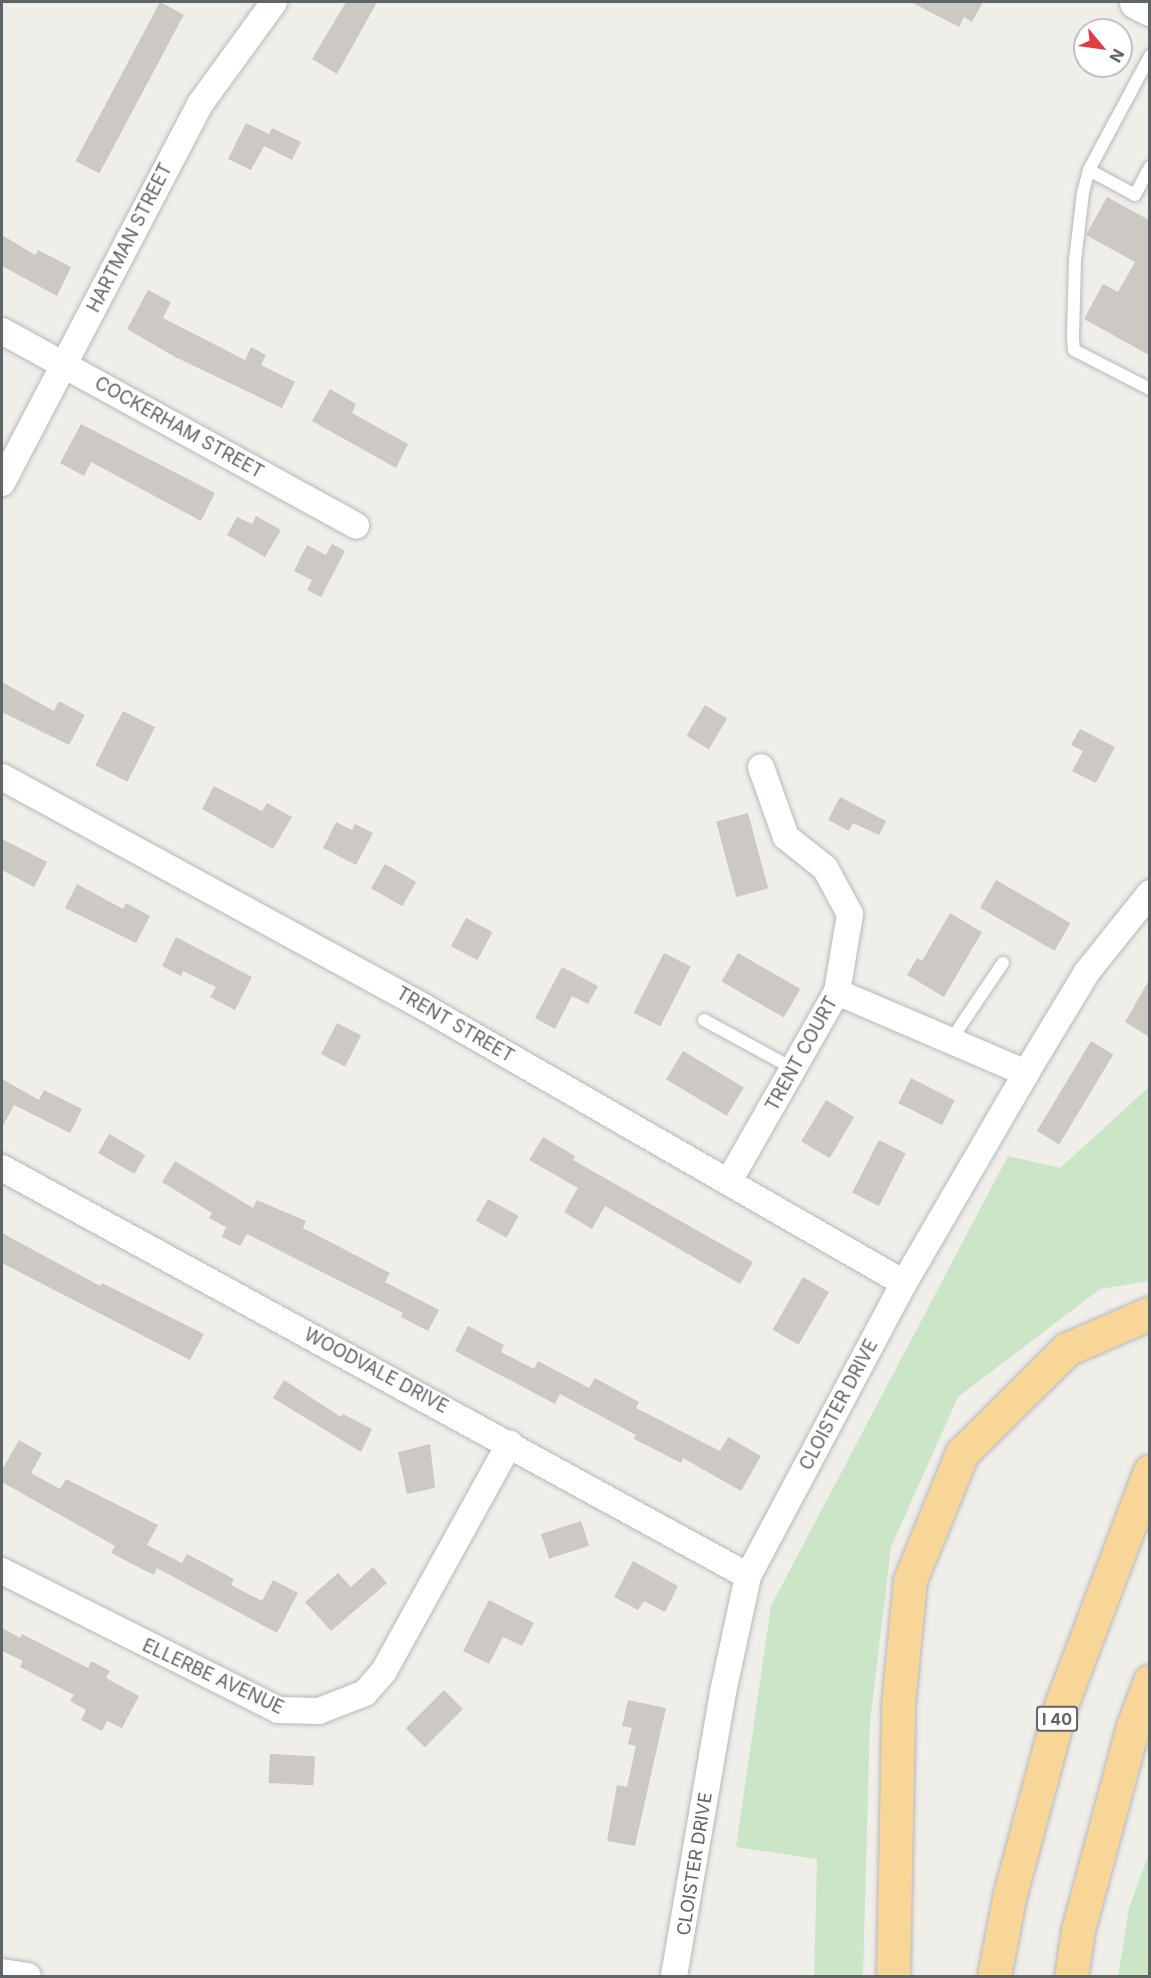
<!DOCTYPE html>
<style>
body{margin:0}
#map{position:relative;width:1151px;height:1978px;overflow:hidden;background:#f0eee8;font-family:Inter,sans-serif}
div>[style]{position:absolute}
.green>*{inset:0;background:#cae6c6}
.building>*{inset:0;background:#ccc9c4;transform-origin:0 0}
.roads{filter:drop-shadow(0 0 2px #b5b8bc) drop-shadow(0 0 2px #b5b8bc)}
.lane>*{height:12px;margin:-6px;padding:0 6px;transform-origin:6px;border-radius:6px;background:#fff}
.street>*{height:26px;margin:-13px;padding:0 13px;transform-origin:13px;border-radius:13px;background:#fff}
.secondary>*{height:33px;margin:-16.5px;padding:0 16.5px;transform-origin:16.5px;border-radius:16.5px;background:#fff}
.highway>*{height:33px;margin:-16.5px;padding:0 16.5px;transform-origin:16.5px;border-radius:16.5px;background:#f8d698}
span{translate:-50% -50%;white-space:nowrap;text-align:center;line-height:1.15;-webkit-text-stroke:4.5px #fff;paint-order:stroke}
.shield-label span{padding:2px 4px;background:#fff;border:2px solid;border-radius:4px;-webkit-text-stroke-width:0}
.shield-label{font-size:16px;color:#5f6467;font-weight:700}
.street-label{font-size:18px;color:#5f6467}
.frame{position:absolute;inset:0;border:3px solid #5f6467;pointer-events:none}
.north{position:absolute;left:1073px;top:18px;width:60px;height:60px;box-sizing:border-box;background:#fff;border:2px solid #bfc1c2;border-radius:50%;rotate:119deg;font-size:16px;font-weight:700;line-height:24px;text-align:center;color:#5f6467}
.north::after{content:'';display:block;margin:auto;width:21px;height:27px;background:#e13d41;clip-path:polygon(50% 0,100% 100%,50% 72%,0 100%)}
</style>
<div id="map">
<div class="green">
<i style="clip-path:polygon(1149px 1087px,1149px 1281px,1100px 1289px,958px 1397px,891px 1547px,870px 1722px,863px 1976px,814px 1976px,817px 1859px,736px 1847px,771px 1606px,1008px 1156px,1060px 1168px)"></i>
<i style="clip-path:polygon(1149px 1853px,1149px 1976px,1118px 1976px,1129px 1908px)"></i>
</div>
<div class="building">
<i style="left:160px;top:2px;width:27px;height:180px;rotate:28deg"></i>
<i style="clip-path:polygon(346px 2px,377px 2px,337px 74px,312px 59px)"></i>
<i style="clip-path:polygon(911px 2px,983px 2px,972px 22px,964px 17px,959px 27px)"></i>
<i style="clip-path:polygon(246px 123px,269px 134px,272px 128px,301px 142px,292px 160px,264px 146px,251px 170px,228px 159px)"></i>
<i style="clip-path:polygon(1107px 197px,1149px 220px,1149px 355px,1084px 319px,1103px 284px,1118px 292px,1135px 262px,1086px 235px)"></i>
<i style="clip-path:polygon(2px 235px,35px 255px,38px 250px,71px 267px,57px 296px,2px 266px)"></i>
<i style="clip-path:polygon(148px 290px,171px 302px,163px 318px,245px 360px,251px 347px,266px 355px,261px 365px,295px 382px,282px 408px,175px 357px,127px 329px)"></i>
<i style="clip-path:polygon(330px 389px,356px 404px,352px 413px,408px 444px,396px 468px,312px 421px)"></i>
<i style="clip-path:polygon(81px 424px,215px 493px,201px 521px,91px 462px,84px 476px,60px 463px)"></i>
<i style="clip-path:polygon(256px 516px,281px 530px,265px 557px,227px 535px,237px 517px,252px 524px)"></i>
<i style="clip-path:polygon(332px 544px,345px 551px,321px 597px,307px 590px,312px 580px,294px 571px,307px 545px,326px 555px)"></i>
<i style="clip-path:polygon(2px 682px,54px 711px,59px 701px,85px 715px,69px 745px,2px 712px)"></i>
<i style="left:705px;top:705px;width:26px;height:36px;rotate:31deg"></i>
<i style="left:123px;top:711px;width:36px;height:61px;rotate:27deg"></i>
<i style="clip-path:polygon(1080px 729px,1115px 747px,1096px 783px,1072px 771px,1083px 751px,1071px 745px)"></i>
<i style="clip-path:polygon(214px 786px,262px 811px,267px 803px,292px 817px,273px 849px,202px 809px)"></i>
<i style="clip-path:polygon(840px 797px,886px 821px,879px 835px,853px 823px,849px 831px,828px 820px)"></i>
<i style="left:748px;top:813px;width:78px;height:33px;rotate:75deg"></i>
<i style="clip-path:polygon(336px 822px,352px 830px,355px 824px,373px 833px,356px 865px,323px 848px)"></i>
<i style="clip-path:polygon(2px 839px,47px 862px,34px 887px,2px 870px)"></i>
<i style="left:385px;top:864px;width:36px;height:28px;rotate:30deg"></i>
<i style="left:996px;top:880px;width:86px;height:32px;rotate:30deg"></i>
<i style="clip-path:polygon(77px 884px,123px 909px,126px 903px,150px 916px,136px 943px,65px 908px)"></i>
<i style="clip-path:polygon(950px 913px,982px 932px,944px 997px,907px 975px,917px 958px,922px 961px)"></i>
<i style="left:466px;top:918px;width:30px;height:32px;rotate:28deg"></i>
<i style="clip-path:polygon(176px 937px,252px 977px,235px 1010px,210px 997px,216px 987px,183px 971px,181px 976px,162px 966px)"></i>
<i style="left:664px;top:953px;width:30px;height:67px;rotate:27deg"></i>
<i style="left:738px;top:953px;width:72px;height:33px;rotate:30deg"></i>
<i style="clip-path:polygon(562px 967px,598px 986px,588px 1004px,572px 996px,555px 1029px,535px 1018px)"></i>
<i style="clip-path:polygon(1149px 980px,1149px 1037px,1125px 1022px)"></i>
<i style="left:337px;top:1023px;width:27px;height:35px;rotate:27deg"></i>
<i style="left:1091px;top:1041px;width:26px;height:105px;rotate:31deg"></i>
<i style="left:683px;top:1051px;width:71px;height:33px;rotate:31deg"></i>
<i style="left:911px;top:1078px;width:49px;height:28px;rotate:27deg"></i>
<i style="clip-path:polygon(2px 1079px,39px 1100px,44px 1090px,82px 1109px,70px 1133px,14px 1105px,2px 1128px)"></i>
<i style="left:826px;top:1100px;width:33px;height:48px;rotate:31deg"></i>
<i style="left:109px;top:1134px;width:42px;height:22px;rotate:30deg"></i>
<i style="clip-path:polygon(543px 1137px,575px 1156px,573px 1160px,753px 1262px,740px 1284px,605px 1206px,592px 1229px,564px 1212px,578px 1188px,529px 1160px)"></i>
<i style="left:879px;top:1140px;width:30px;height:59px;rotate:27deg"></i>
<i style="clip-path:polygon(175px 1161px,253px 1208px,257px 1200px,306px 1221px,303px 1228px,390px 1273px,385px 1282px,439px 1310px,428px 1331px,401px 1317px,403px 1313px,247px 1234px,240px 1246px,222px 1237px,226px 1227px,209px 1218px,212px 1213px,162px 1182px)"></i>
<i style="left:488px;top:1199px;width:35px;height:25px;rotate:29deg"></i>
<i style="clip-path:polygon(2px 1233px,100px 1286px,102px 1283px,204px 1334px,190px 1360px,2px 1263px)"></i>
<i style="left:803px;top:1277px;width:30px;height:61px;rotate:30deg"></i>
<i style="clip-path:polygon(468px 1326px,504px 1345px,501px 1352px,534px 1369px,538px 1361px,589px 1388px,595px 1378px,639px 1402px,636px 1408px,720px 1451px,728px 1437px,761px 1456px,741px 1491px,683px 1458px,681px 1463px,634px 1439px,636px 1435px,560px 1394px,555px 1404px,455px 1351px)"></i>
<i style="clip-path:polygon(284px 1380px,341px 1417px,343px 1414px,372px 1429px,361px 1452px,273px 1398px)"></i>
<i style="clip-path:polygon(19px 1440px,42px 1453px,31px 1473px,60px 1489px,66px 1479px,158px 1525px,147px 1545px,182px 1563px,187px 1554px,234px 1579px,231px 1585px,262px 1601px,273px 1580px,298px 1593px,277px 1633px,157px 1568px,154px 1575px,111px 1553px,115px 1546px,2px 1482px,2px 1470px)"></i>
<i style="clip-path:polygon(430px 1444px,435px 1488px,407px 1494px,398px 1452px)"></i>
<i style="left:581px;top:1521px;width:26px;height:42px;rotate:72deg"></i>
<i style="clip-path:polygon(633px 1561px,678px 1586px,665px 1612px,644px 1601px,638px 1610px,614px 1597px)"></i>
<i style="clip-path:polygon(373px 1567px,387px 1583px,331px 1631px,305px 1602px,338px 1573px,351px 1587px)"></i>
<i style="clip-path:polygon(489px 1600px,534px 1623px,522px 1646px,503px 1637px,489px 1664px,463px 1651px)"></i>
<i style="clip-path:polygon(2px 1628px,20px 1638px,22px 1634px,88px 1668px,91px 1661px,110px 1671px,106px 1678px,139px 1696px,122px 1728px,107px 1721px,102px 1731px,81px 1720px,86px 1710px,70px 1701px,74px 1695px,20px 1667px,23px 1661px,2px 1651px)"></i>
<i style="left:444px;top:1690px;width:27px;height:54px;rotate:45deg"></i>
<i style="clip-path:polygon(628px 1700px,666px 1708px,635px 1846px,607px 1841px,617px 1785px,627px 1787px,636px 1746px,628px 1744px,632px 1728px,622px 1726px)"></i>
<i style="left:270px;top:1754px;width:45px;height:29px;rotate:3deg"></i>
</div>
<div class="roads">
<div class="lane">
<i style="left:1150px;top:56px;width:129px;rotate:118.2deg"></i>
<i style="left:1089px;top:170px;width:24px;rotate:105deg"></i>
<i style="left:1083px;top:193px;width:67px;rotate:96.8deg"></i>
<i style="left:1075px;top:260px;width:79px;rotate:91.5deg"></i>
<i style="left:1073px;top:339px;width:11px;rotate:85deg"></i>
<i style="left:1074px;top:350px;width:85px;rotate:27.2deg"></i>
<i style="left:1089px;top:170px;width:52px;rotate:28.5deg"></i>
<i style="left:1135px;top:195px;width:32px;rotate:-62deg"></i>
<i style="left:704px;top:1020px;width:102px;rotate:28.6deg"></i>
<i style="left:951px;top:1040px;width:93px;rotate:-56deg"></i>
</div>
<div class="street">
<i style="left:2px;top:331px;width:404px;rotate:28.8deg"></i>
<i style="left:2px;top:483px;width:428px;rotate:-62.4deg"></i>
<i style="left:200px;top:104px;width:126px;rotate:-54deg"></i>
<i style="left:2px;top:777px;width:478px;rotate:28.6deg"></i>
<i style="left:422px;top:1006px;width:556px;rotate:29.89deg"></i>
<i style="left:837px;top:992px;width:206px;rotate:23.2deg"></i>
<i style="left:2px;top:1168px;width:850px;rotate:28.67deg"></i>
<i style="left:729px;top:1181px;width:218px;rotate:-60.3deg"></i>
<i style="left:837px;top:992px;width:79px;rotate:-80.5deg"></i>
<i style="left:850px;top:914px;width:52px;rotate:-118.5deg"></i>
<i style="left:825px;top:868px;width:50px;rotate:-141.5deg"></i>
<i style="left:786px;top:837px;width:74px;rotate:-109.7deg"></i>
<i style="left:2px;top:1571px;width:309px;rotate:26.7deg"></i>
<i style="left:278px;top:1710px;width:41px;rotate:1.4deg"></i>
<i style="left:319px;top:1711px;width:49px;rotate:-21.4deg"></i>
<i style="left:365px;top:1693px;width:29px;rotate:-49deg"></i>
<i style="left:384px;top:1671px;width:260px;rotate:-61.1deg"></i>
<i style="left:2px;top:1972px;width:26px;rotate:9deg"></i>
<i style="left:674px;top:1976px;width:288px;rotate:-80.2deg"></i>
<i style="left:723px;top:1692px;width:119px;rotate:-77.8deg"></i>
<i style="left:748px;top:1576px;width:332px;rotate:-62deg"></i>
<i style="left:904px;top:1283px;width:243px;rotate:-59.8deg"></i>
<i style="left:1026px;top:1073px;width:118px;rotate:-58.9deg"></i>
<i style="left:1087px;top:972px;width:101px;rotate:-51.4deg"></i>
</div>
<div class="secondary">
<i style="left:1136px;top:2px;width:16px;rotate:27deg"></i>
</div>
<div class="highway">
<i style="left:893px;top:1976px;width:271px;rotate:-88.9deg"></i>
<i style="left:898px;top:1705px;width:126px;rotate:-84.5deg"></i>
<i style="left:910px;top:1580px;width:137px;rotate:-67.7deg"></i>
<i style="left:962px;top:1453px;width:148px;rotate:-44.7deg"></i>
<i style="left:1067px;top:1349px;width:90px;rotate:-23.4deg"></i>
<i style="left:994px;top:1976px;width:84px;rotate:-79deg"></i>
<i style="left:1010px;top:1894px;width:196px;rotate:-74.9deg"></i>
<i style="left:1061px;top:1705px;width:250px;rotate:-69.2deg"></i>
<i style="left:1071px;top:1976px;width:47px;rotate:-81.3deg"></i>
<i style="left:1078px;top:1930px;width:211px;rotate:-74.9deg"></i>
<i style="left:1133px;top:1726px;width:48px;rotate:-69.3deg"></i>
</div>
</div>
<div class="shield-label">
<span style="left:1057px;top:1719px">I 40</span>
</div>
<div class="street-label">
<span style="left:130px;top:238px;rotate:-63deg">HARTMAN STREET</span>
<span style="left:179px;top:428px;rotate:29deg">COCKERHAM STREET</span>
<span style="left:455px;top:1025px;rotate:30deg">TRENT STREET</span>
<span style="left:802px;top:1054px;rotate:-61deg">TRENT COURT</span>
<span style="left:376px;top:1371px;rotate:28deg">WOODVALE DRIVE</span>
<span style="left:839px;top:1405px;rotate:-62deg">CLOISTER DRIVE</span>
<span style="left:213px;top:1677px;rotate:25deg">ELLERBE AVENUE</span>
<span style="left:695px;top:1864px;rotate:-81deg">CLOISTER DRIVE</span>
</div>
<div class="frame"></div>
<div class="north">N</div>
</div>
